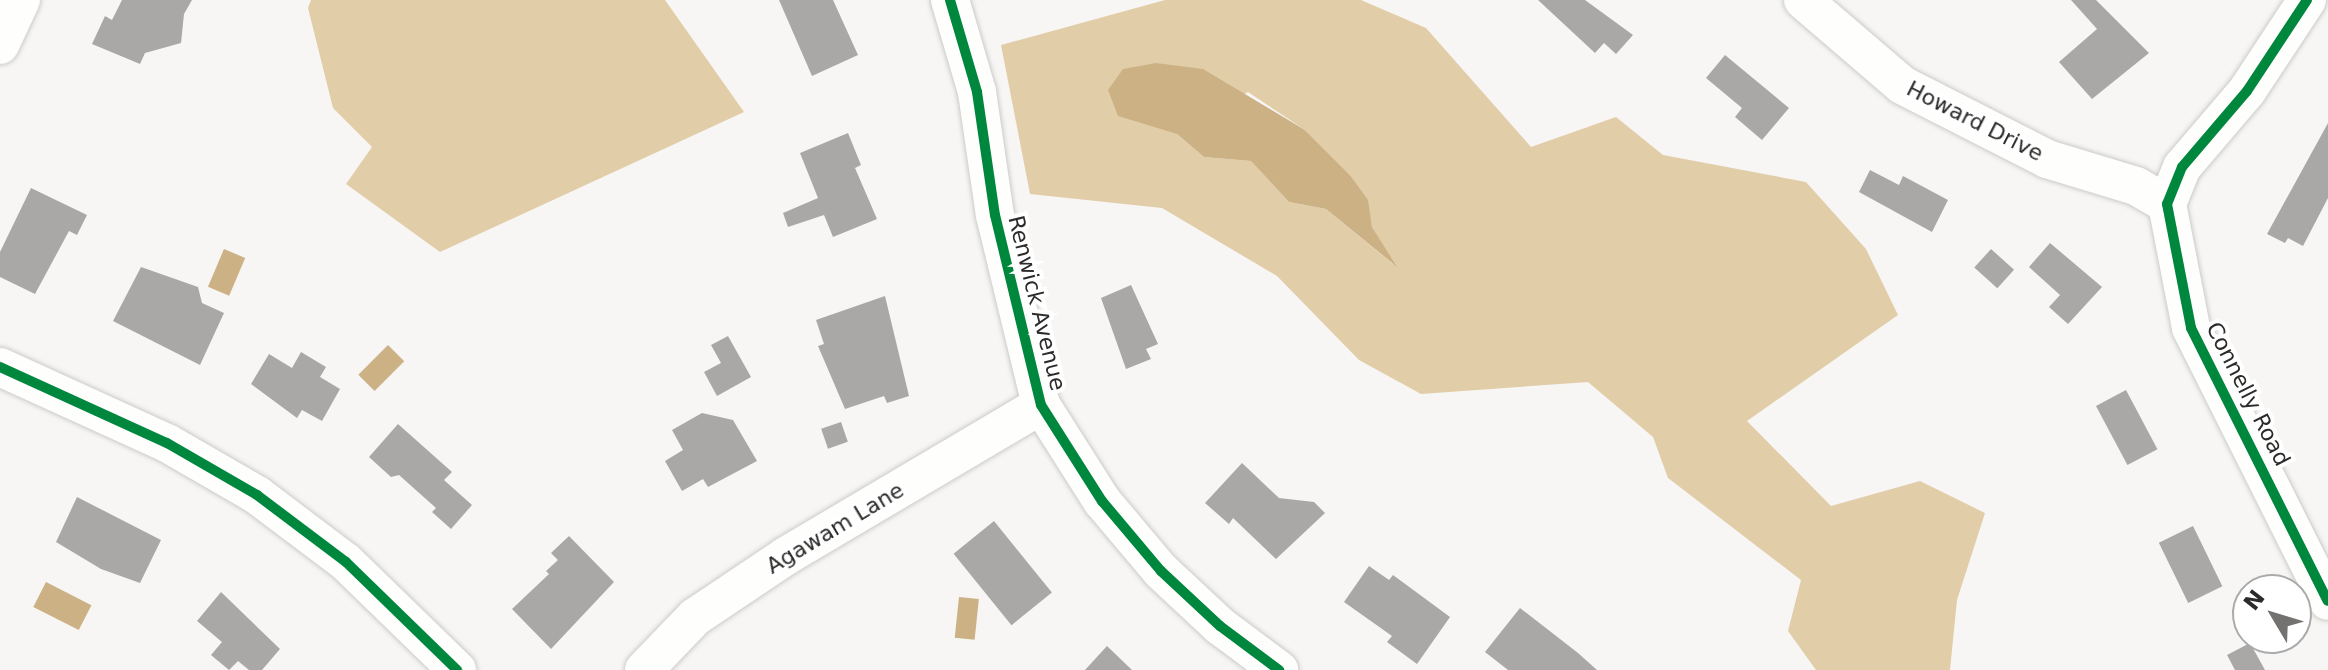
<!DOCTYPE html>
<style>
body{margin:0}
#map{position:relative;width:2328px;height:670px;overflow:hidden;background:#f7f6f4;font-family:"DejaVu Sans",sans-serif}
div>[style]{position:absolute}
.forest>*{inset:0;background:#e2cda9}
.water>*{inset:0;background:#ccb185;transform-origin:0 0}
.building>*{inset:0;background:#a9a8a7;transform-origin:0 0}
.roads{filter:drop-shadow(0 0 2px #cccbc9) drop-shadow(0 0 2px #cccbc9)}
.minor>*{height:38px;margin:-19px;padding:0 19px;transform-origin:19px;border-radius:19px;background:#fefefd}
.cycleway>*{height:10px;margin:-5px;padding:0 5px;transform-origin:5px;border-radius:5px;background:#00873e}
span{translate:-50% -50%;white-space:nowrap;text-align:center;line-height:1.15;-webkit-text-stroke:8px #fff;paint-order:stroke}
.street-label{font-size:22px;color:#2c2b2a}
.north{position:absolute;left:2232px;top:574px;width:80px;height:80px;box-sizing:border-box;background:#fff;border:2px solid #abaaaa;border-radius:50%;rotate:308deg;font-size:22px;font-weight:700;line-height:32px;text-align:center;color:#2c2b2a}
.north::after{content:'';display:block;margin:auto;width:28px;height:36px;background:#737271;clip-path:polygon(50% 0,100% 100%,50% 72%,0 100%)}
</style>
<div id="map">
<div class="forest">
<i style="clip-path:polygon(311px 0,665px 0,744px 112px,440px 252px,346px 184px,372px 147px,333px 108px,308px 8px)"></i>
<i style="clip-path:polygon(evenodd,1165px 0,1361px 0,1426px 28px,1531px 147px,1616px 117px,1663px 155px,1806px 182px,1866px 249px,1898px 315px,1747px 421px,1831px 506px,1920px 481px,1985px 513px,1957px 600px,1950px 670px,1816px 670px,1788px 631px,1801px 580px,1668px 478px,1653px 437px,1588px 382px,1421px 394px,1359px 360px,1277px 276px,1162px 208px,1030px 194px,1001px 45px,1165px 0,1248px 92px,1305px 130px,1350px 175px,1367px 200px,1372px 227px,1394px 265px,1326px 209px,1289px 202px,1251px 161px,1204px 157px,1177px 134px,1248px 92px)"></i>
</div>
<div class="water">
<i style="clip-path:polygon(1156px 63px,1203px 69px,1305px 130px,1350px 175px,1368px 200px,1372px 227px,1397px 267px,1326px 209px,1289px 202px,1251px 161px,1204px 157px,1177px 134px,1118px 116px,1108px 90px,1123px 69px)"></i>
<i style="left:224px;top:249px;width:23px;height:41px;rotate:23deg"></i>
<i style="left:388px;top:345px;width:23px;height:42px;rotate:45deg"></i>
<i style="left:46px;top:582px;width:51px;height:28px;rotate:27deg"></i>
<i style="left:959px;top:597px;width:20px;height:41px;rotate:6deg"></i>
</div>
<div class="building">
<i style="clip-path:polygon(122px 0,192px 0,184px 14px,181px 43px,145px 53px,140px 64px,92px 44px,105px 16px,112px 20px)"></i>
<i style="clip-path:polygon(779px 0,833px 0,858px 55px,812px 76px)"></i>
<i style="clip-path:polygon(1538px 0,1585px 0,1633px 35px,1616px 54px,1604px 43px,1595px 53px)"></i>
<i style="clip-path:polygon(2071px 0,2096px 0,2149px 53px,2092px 99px,2059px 62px,2097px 29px)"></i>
<i style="clip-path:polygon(1725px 55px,1789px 108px,1762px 140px,1735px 117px,1742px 108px,1706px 78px)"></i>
<i style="clip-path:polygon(2328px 123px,2328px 198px,2303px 246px,2288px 238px,2285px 243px,2267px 234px)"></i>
<i style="clip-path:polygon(848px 133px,861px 165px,855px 168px,877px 219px,833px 237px,824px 215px,788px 227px,783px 213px,818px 198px,800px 153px)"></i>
<i style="clip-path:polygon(1870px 170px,1899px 185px,1903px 176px,1948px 200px,1932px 232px,1859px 192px)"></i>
<i style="clip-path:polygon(31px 188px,87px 215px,77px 235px,69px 231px,35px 294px,0 277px,0 252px)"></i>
<i style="clip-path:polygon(2050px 243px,2102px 287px,2068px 324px,2049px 307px,2060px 295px,2029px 267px)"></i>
<i style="left:1991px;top:249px;width:31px;height:25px;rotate:42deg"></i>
<i style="clip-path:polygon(141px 267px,198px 287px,202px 303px,224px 313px,200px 365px,113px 321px)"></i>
<i style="clip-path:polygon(1131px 285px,1158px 344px,1146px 349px,1151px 359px,1126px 369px,1101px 298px)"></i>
<i style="clip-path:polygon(885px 296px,909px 396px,887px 403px,884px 396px,845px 409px,818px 346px,824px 344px,816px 320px)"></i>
<i style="clip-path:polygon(728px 336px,751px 377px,717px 396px,704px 372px,721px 363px,711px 345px)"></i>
<i style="clip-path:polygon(301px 352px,326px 367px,320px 377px,340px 389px,322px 421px,302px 410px,297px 418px,251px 384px,269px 354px,292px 368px)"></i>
<i style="left:2126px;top:390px;width:67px;height:34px;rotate:62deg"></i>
<i style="clip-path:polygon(702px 413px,733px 420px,757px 461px,708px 487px,703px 479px,682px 491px,665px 461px,683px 450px,672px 430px)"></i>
<i style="left:841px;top:422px;width:21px;height:21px;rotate:71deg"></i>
<i style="clip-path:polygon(398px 424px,452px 472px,444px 480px,472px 505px,451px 529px,432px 512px,436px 508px,399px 475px,391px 477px,369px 457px)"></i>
<i style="clip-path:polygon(1242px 463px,1279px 498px,1314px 502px,1325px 513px,1276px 559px,1233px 518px,1229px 524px,1205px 503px)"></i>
<i style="clip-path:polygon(77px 497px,161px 540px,140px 583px,101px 569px,56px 542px)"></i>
<i style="left:994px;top:521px;width:92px;height:52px;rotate:51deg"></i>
<i style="left:2193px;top:526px;width:67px;height:38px;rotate:64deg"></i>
<i style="clip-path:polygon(569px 536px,614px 582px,551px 649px,512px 609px,549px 574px,546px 571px,558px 560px,551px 553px)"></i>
<i style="clip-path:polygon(1369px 566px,1389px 580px,1393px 575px,1450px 617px,1417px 664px,1387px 642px,1392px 636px,1344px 602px)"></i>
<i style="clip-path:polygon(221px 592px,280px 649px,262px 670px,249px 670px,238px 661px,229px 670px,211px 655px,222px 642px,197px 621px)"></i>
<i style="clip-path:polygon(1520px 608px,1578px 653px,1597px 670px,1508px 670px,1485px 652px)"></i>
<i style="clip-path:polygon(2250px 643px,2265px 670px,2235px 670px,2227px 655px)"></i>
<i style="clip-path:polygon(1107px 646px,1132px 670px,1085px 670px)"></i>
</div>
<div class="roads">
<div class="minor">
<i style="left:950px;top:0;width:96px;rotate:73.6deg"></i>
<i style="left:977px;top:92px;width:124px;rotate:81.7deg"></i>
<i style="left:995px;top:215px;width:195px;rotate:76.4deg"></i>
<i style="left:1041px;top:405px;width:114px;rotate:57.6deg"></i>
<i style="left:1102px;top:501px;width:92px;rotate:49.9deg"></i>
<i style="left:1161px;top:571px;width:81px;rotate:43deg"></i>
<i style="left:1220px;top:626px;width:74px;rotate:36.7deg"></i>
<i style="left:1803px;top:0;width:130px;rotate:40.6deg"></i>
<i style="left:1902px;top:85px;width:163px;rotate:27deg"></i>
<i style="left:2047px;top:159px;width:93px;rotate:16.9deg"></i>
<i style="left:2136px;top:186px;width:36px;rotate:30deg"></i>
<i style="left:2307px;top:0;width:109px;rotate:123.4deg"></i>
<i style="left:2247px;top:91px;width:100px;rotate:130.5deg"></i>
<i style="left:2182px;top:167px;width:40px;rotate:112deg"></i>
<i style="left:2167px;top:204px;width:126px;rotate:79deg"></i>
<i style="left:2191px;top:328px;width:305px;rotate:63.4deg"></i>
<i style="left:0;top:45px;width:50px;rotate:-65deg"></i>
<i style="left:0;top:367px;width:183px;rotate:24.5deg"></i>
<i style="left:167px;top:443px;width:104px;rotate:30deg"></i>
<i style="left:257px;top:495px;width:111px;rotate:37deg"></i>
<i style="left:346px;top:562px;width:155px;rotate:44.2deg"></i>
<i style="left:644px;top:670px;width:74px;rotate:-46.1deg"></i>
<i style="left:695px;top:617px;width:110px;rotate:-33.8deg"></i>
<i style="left:786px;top:556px;width:296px;rotate:-30.6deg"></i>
</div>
</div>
<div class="cycleway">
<i style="left:950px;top:0;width:96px;rotate:73.6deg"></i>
<i style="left:977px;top:92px;width:124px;rotate:81.7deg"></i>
<i style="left:995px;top:215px;width:195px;rotate:76.4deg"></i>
<i style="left:1041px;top:405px;width:114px;rotate:57.6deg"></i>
<i style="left:1102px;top:501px;width:92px;rotate:49.9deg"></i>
<i style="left:1161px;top:571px;width:81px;rotate:43deg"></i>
<i style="left:1220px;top:626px;width:74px;rotate:36.7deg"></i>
<i style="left:2307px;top:0;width:109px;rotate:123.4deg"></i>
<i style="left:2247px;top:91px;width:100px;rotate:130.5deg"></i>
<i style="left:2182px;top:167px;width:40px;rotate:112deg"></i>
<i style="left:2167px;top:204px;width:126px;rotate:79deg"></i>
<i style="left:2191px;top:328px;width:305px;rotate:63.4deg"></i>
<i style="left:0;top:367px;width:183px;rotate:24.5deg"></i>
<i style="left:167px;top:443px;width:104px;rotate:30deg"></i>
<i style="left:257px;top:495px;width:111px;rotate:37deg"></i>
<i style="left:346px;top:562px;width:155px;rotate:44.2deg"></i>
</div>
<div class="street-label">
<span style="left:1975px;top:121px;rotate:27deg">Howard Drive</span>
<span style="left:1037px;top:303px;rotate:76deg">Renwick Avenue</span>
<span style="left:2248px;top:394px;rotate:63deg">Connelly Road</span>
<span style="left:835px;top:528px;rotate:-31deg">Agawam Lane</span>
</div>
<div class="north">N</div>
</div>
